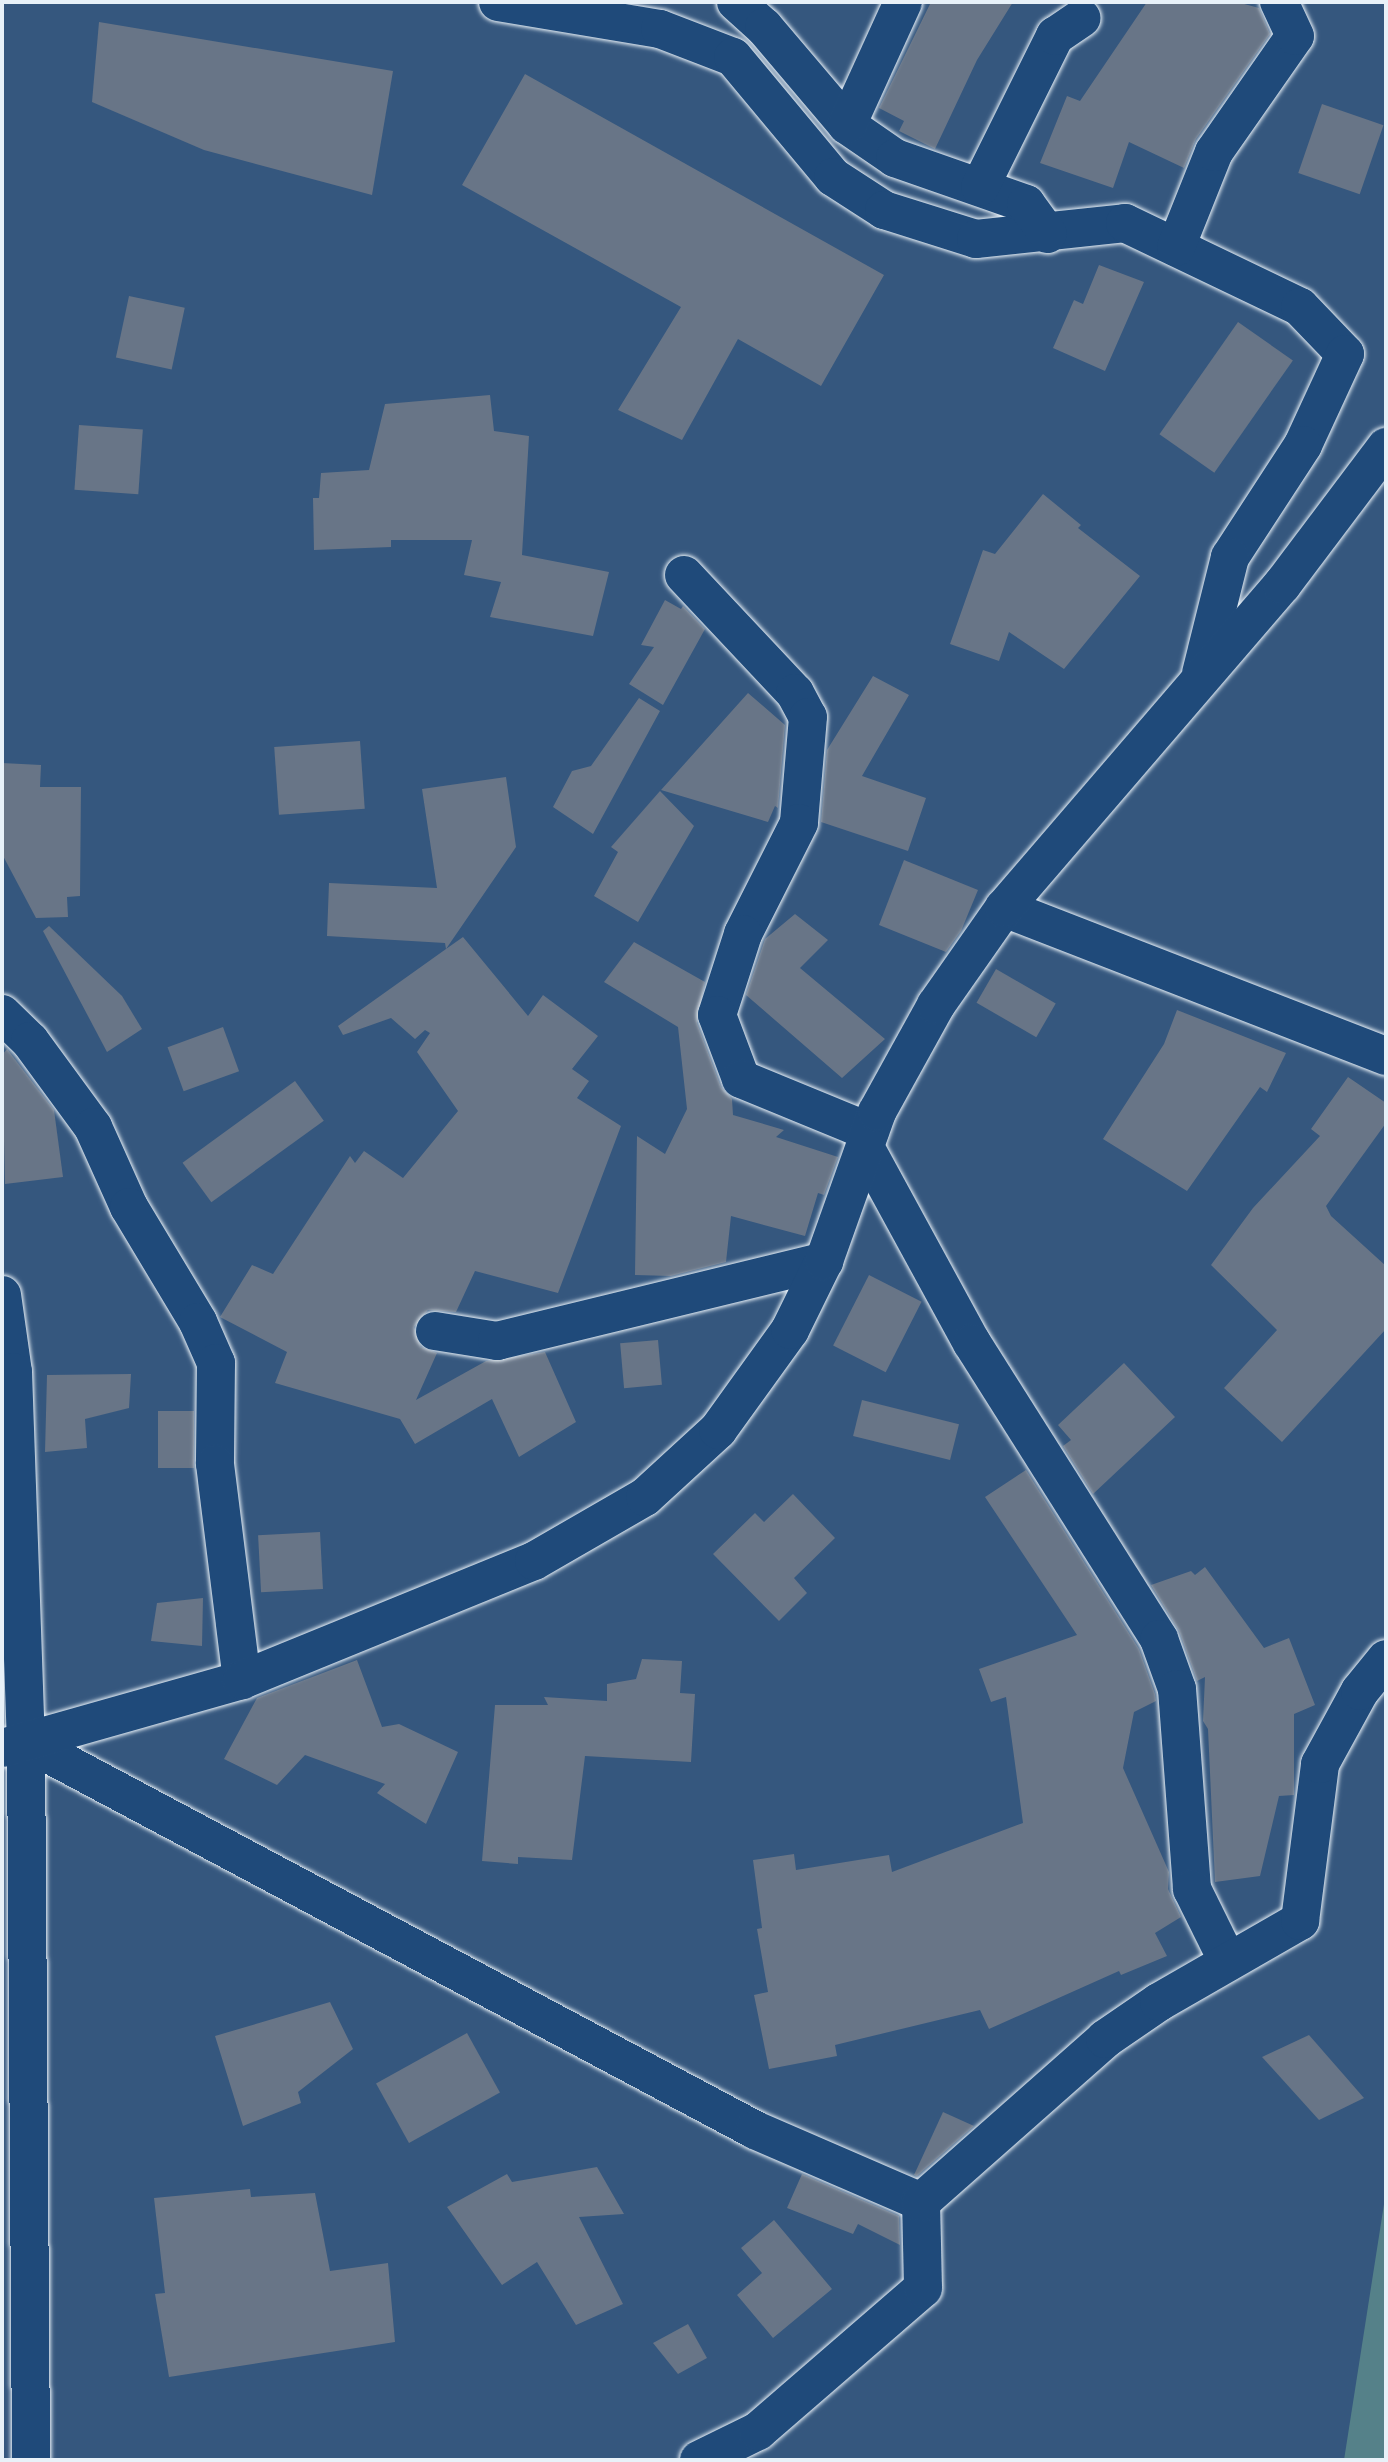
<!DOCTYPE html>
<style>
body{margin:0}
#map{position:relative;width:1388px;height:2462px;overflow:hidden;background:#35577e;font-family:"Gochi Hand",sans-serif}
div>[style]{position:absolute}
.green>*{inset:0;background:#558189}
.building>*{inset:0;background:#687587;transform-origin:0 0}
.roads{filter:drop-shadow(0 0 2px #e8f1f8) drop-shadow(0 0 2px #e8f1f8)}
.minor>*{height:38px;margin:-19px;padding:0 19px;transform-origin:19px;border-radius:19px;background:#1f4a7a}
span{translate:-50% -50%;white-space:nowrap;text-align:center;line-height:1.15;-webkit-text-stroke:7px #1f4a7a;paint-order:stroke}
.frame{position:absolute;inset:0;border:4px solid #e8f1f8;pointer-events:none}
</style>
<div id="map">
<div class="green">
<i style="clip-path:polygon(1386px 2203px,1386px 2460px,1344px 2460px,1384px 2204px)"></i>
</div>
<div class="building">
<i style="clip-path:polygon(931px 2px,1013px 2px,977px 60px,935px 149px,899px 131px,904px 121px,879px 108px)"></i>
<i style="clip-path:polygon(1147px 2px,1237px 2px,1259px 8px,1270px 34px,1196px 139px,1184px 168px,1129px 142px,1113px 188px,1040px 163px,1067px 96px,1080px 101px)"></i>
<i style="clip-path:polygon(99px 22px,393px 71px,372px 195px,204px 150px,92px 102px)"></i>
<i style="clip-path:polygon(525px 74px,884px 275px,821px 386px,738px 339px,682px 440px,618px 410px,681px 307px,462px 185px)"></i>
<i style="left:1322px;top:104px;width:65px;height:73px;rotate:19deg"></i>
<i style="clip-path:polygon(1099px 265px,1144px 282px,1105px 371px,1053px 348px,1074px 300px,1083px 304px)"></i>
<i style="left:129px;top:296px;width:57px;height:63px;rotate:12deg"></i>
<i style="left:1238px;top:322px;width:67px;height:137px;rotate:35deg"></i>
<i style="clip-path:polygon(490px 395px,494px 431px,529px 436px,522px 555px,609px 572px,593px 636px,490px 617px,501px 582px,464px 575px,472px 540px,391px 540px,391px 547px,314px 550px,313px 498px,319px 498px,321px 473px,369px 470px,385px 404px)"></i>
<i style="left:79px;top:425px;width:64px;height:65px;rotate:4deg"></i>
<i style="clip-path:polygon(1043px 494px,1081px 525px,1078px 528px,1140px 576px,1064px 669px,1009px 632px,999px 661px,950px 644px,983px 550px,995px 554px)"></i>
<i style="clip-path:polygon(665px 600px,681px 609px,683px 606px,705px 629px,663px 705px,629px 684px,654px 647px,641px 645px)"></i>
<i style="clip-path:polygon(873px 676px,909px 695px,862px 776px,926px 798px,908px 851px,821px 822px,827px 750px)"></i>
<i style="clip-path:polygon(748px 693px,785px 725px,778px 808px,775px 806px,768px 822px,661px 790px)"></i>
<i style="clip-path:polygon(639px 698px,660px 711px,593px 834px,553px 807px,572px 771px,591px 766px)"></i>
<i style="left:360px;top:741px;width:68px;height:86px;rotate:86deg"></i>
<i style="clip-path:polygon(2px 763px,41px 765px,40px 787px,81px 787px,80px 896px,67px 897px,68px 917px,36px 918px,2px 854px)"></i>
<i style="clip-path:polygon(506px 777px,516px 847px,446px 949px,463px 937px,528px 1016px,543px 995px,598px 1036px,572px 1069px,589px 1081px,577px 1098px,621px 1126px,558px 1293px,475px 1271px,456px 1312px,428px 1310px,414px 1327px,421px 1347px,437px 1353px,416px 1400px,486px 1361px,545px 1352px,576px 1422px,519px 1457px,492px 1399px,415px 1444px,400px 1419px,275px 1383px,287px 1352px,220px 1317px,252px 1265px,273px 1274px,350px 1156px,355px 1163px,364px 1151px,403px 1178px,458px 1111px,417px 1052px,430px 1033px,425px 1030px,415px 1039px,391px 1018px,343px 1035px,338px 1026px,446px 949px,445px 943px,327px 936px,329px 883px,437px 888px,422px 789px)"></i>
<i style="clip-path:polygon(660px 791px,694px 826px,638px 922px,594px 896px,618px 852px,611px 847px)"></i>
<i style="clip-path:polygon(904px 860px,978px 890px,961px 931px,946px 952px,879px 925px)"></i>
<i style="clip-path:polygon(795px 914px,828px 940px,800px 968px,885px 1039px,842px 1078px,746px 995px,765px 939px)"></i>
<i style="clip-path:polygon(49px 926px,122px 996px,142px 1029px,107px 1052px,43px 931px)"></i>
<i style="clip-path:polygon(634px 942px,705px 982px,697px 1023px,721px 1087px,732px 1099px,733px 1115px,784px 1130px,776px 1137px,838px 1157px,824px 1195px,818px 1193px,805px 1236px,731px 1216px,726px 1262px,671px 1276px,635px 1275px,637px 1136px,665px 1154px,687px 1109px,678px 1027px,604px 982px)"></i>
<i style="left:996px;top:969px;width:69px;height:39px;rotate:30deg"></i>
<i style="clip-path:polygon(1177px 1010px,1286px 1053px,1267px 1092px,1260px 1087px,1187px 1191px,1103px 1139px,1164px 1044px)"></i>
<i style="left:223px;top:1027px;width:47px;height:59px;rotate:70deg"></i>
<i style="clip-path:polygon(7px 1049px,54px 1110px,63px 1177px,5px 1184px,2px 1055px)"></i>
<i style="clip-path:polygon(1348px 1077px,1386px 1103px,1386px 1123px,1326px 1206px,1331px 1216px,1386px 1266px,1386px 1329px,1282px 1442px,1224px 1388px,1277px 1330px,1211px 1265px,1253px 1208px,1320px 1136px,1311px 1129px)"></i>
<i style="left:295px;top:1081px;width:49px;height:139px;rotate:54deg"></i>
<i style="left:869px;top:1275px;width:59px;height:79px;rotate:27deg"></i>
<i style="left:658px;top:1340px;width:45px;height:38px;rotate:85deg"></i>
<i style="clip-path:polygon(1124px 1363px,1175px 1417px,1093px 1494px,1063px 1446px,1071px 1440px,1058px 1425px)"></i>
<i style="clip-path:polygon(131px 1374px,129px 1408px,85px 1419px,87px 1448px,45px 1452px,47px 1375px)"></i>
<i style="left:862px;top:1400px;width:100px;height:37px;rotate:14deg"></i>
<i style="left:158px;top:1411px;width:36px;height:57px"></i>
<i style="clip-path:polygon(1026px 1470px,1139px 1649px,1155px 1694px,1156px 1701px,1134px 1712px,1123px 1768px,1169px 1872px,1168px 1889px,1181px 1917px,1155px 1933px,1167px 1956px,1121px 1975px,1119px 1971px,989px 2029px,980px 2010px,835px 2045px,837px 2056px,769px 2069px,754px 1995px,768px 1992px,757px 1929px,762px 1928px,753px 1860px,794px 1854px,796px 1870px,889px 1855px,892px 1872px,1023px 1823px,1006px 1697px,991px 1702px,979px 1669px,1077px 1635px,985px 1497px)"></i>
<i style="clip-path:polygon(793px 1494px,835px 1538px,794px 1578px,807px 1593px,779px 1621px,713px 1554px,755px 1513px,764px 1522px)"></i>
<i style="left:320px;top:1532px;width:57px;height:62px;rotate:87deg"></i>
<i style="clip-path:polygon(1205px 1567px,1264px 1648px,1289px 1638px,1315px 1705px,1294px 1714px,1294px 1795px,1279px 1796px,1260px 1876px,1215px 1882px,1208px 1729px,1203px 1721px,1205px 1677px,1197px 1681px,1179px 1631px,1151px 1585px,1191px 1571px,1195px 1575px)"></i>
<i style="clip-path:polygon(203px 1598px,202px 1646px,151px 1641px,157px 1603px)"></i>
<i style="clip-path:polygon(642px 1659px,682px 1661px,680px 1693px,695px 1694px,691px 1762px,585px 1756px,572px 1860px,518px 1857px,518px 1864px,482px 1861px,495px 1705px,548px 1705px,544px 1697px,607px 1701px,607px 1684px,636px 1679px)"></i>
<i style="clip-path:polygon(357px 1660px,382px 1727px,399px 1724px,458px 1752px,426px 1824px,377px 1793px,385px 1784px,305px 1755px,277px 1785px,224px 1759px,257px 1698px)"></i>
<i style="clip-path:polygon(330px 2002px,353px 2049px,298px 2092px,301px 2103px,243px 2126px,215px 2036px)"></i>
<i style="left:467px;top:2033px;width:68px;height:104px;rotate:61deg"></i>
<i style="clip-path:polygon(1309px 2035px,1364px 2098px,1319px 2120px,1262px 2057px)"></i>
<i style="clip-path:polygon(943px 2112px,974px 2126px,917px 2176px,914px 2175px)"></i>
<i style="clip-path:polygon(597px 2167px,624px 2214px,579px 2217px,623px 2304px,576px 2325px,537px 2262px,502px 2285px,447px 2207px,507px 2174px,512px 2182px)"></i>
<i style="clip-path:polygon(802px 2174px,899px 2216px,900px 2245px,858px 2224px,853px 2234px,787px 2208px)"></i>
<i style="clip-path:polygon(250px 2189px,251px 2197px,315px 2193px,330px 2271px,388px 2263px,395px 2342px,169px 2377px,155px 2294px,165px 2293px,154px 2198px)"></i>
<i style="clip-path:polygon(774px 2220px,832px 2289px,773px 2338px,737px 2295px,762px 2273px,741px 2248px)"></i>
<i style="clip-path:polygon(688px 2324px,707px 2358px,678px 2374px,653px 2343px)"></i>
</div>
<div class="roads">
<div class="minor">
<i style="left:498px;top:2px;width:164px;rotate:9.5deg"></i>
<i style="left:660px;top:29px;width:78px;rotate:21deg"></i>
<i style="left:733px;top:57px;width:156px;rotate:50.2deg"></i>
<i style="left:833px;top:177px;width:61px;rotate:32.9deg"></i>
<i style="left:884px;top:210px;width:96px;rotate:17.5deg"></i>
<i style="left:976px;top:239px;width:150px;rotate:-6.1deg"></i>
<i style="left:1125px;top:223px;width:194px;rotate:25.6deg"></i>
<i style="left:1300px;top:307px;width:65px;rotate:46.2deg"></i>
<i style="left:1345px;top:354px;width:100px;rotate:114.8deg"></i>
<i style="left:1303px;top:445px;width:134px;rotate:123.1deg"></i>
<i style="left:1230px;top:557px;width:120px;rotate:104deg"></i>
<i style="left:736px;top:2px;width:38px;rotate:42deg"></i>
<i style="left:764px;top:27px;width:128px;rotate:49.7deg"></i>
<i style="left:847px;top:125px;width:58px;rotate:34.5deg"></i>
<i style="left:895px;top:158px;width:139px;rotate:19.3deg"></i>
<i style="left:1026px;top:204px;width:37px;rotate:54deg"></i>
<i style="left:847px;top:125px;width:135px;rotate:-65.5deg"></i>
<i style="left:980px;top:187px;width:169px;rotate:-63.6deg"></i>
<i style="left:1055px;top:36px;width:32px;rotate:-34deg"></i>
<i style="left:1176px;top:247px;width:102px;rotate:-68.2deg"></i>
<i style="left:1214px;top:152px;width:141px;rotate:-55.1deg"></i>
<i style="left:1295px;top:36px;width:38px;rotate:-115deg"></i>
<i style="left:684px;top:575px;width:162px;rotate:46.8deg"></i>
<i style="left:795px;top:693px;width:27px;rotate:62deg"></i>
<i style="left:808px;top:717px;width:106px;rotate:94.9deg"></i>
<i style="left:799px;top:823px;width:124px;rotate:116.8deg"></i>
<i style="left:743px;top:934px;width:85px;rotate:107.8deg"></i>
<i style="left:717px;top:1015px;width:68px;rotate:69.4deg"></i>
<i style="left:741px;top:1079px;width:139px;rotate:22.3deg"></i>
<i style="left:1004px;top:908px;width:410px;rotate:21.2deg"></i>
<i style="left:2px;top:1014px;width:39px;rotate:44deg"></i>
<i style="left:30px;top:1041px;width:107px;rotate:53.8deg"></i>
<i style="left:93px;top:1127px;width:88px;rotate:65.8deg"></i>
<i style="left:129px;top:1207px;width:134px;rotate:59deg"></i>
<i style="left:198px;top:1322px;width:45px;rotate:66.3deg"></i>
<i style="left:216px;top:1363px;width:101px;rotate:90.6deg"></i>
<i style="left:215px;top:1464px;width:218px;rotate:82.9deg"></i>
<i style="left:865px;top:1147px;width:223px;rotate:61.4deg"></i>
<i style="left:972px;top:1343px;width:350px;rotate:57.7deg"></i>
<i style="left:1159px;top:1639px;width:53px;rotate:70.2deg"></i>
<i style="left:1177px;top:1689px;width:201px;rotate:85.7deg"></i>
<i style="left:1192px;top:1889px;width:81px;rotate:63.7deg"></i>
<i style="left:2px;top:1295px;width:78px;rotate:81.9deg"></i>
<i style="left:13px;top:1372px;width:370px;rotate:88deg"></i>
<i style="left:26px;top:1742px;width:718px;rotate:89.6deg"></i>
<i style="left:435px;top:1331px;width:63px;rotate:9.2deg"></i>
<i style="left:497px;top:1341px;width:337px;rotate:-13.7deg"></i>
<i style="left:26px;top:1742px;width:826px;rotate:28.02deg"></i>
<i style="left:755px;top:2130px;width:181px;rotate:23.4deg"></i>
<i style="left:2px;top:1748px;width:249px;rotate:-15.8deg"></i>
<i style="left:242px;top:1680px;width:315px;rotate:-22.2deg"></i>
<i style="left:534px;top:1561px;width:128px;rotate:-30deg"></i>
<i style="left:645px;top:1497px;width:99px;rotate:-42.5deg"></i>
<i style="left:718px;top:1430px;width:123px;rotate:-54.2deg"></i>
<i style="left:790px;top:1330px;width:77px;rotate:-63.8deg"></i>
<i style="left:824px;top:1261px;width:158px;rotate:-70.4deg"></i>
<i style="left:877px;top:1112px;width:122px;rotate:-61.1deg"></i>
<i style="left:936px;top:1005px;width:118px;rotate:-55deg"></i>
<i style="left:1004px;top:908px;width:426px;rotate:-49.3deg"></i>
<i style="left:1282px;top:585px;width:173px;rotate:-53deg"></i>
<i style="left:699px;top:2460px;width:66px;rotate:-26.2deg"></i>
<i style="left:758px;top:2431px;width:218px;rotate:-40.9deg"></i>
<i style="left:923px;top:2288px;width:86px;rotate:-91.3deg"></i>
<i style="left:921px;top:2202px;width:246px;rotate:-41.5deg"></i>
<i style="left:1105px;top:2039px;width:65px;rotate:-34.4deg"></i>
<i style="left:1159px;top:2002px;width:163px;rotate:-29.9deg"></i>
<i style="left:1300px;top:1921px;width:158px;rotate:-82.7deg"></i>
<i style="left:1320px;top:1764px;width:83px;rotate:-61.3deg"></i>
<i style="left:1360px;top:1691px;width:41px;rotate:-50.9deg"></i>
</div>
</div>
<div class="frame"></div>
</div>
